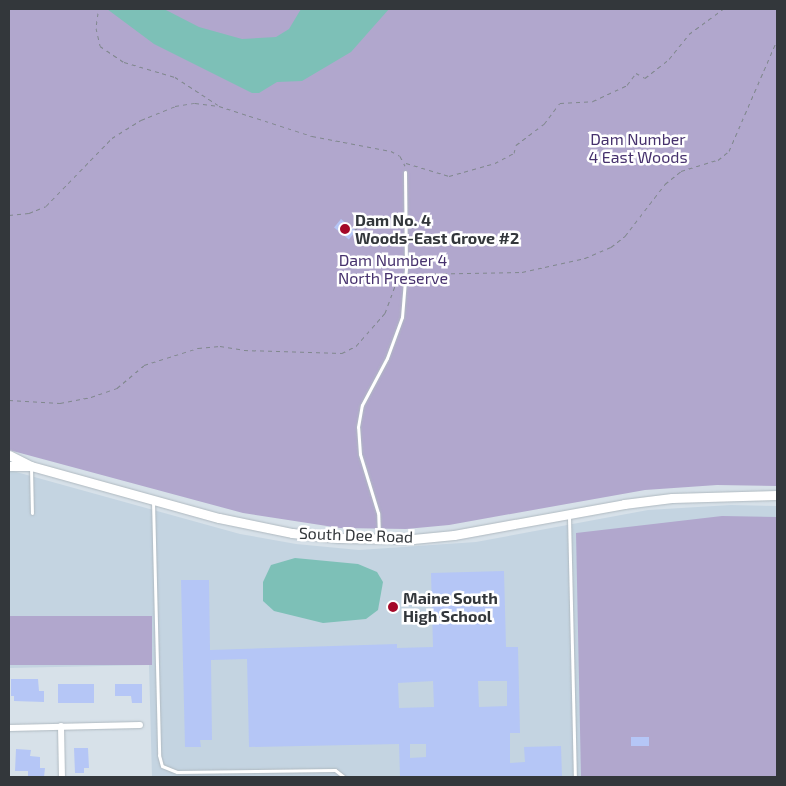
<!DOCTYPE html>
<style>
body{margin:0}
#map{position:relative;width:786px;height:786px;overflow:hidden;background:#d7e1e9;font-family:"Exo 2",sans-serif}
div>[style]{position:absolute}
.built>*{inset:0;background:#c4d4e1}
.green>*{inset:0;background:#b1a7cd;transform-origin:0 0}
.water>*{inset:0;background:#7dc0b7}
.building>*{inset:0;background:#b5c6f6;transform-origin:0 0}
.path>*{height:1px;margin-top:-0.5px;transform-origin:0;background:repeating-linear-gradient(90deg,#80878d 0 4px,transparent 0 8px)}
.roads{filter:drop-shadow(0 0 1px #afb9c0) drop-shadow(0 0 1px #afb9c0)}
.lane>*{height:3px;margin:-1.5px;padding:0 1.5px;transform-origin:1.5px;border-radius:1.5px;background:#fff}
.street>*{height:6px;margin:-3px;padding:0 3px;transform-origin:3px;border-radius:3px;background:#fff}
.secondary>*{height:9px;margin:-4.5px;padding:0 4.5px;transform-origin:4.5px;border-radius:4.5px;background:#fff}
.dots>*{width:14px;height:14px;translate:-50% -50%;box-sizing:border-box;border:2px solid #fff;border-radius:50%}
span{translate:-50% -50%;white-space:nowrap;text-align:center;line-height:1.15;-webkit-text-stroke:5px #fff;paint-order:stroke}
.park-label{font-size:16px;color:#46316d}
.poi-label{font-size:16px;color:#33373b;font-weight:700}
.left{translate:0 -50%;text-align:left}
.street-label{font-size:16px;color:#33373b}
.frame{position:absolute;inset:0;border:10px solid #33373b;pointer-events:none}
</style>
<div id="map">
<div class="built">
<i style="clip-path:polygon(9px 470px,240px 534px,296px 544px,359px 550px,476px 542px,648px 510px,731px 505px,777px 506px,777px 777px,152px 777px,149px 665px,9px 668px)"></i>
</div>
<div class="green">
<i style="clip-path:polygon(9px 9px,777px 9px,777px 486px,717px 485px,645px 490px,449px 525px,406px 529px,340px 528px,243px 513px,9px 450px)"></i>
<i style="clip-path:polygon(722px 516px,777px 517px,777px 777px,581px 777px,576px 533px)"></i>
<i style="left:152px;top:616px;width:49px;height:143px;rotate:90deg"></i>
</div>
<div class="water">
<i style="clip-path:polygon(107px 9px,164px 9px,199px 27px,242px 39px,276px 37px,289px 29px,301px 9px,389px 9px,351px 52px,302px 81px,277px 82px,259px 93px,252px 93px,154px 44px)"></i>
<i style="clip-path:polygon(295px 558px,358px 564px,377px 572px,383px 582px,378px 610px,366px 619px,323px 623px,274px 611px,263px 601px,263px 582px,271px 565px)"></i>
</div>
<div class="building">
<i style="left:341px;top:219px;width:19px;height:11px;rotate:39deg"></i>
<i style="clip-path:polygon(evenodd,504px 571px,506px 647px,518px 647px,520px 733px,510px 733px,510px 763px,525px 762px,524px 747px,561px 746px,562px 777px,400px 777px,399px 744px,249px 747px,247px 659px,211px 660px,212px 740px,200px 740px,201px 747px,185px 747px,181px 580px,209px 580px,210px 650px,397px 644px,397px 648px,433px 647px,431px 573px,504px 571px,433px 681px,434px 707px,399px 708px,398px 683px,433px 681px,504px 571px,478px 681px,507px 681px,507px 706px,479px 707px,478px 681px,504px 571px,410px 744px,426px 744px,426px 757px,410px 758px,410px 744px)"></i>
<i style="clip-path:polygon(11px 679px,38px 679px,39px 691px,44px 691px,44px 702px,14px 701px,14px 696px,11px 696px)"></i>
<i style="left:58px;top:684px;width:36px;height:19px"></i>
<i style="clip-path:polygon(115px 684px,142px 684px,142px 703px,132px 703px,131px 696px,115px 696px)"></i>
<i style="left:631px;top:737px;width:18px;height:9px"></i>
<i style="clip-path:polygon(74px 748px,88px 748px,89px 768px,84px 768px,84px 773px,75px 773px)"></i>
<i style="clip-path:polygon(16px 749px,31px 750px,30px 756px,40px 757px,40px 768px,45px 768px,44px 777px,28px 777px,28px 771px,15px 771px)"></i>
</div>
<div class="path">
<i style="left:98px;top:13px;width:15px;rotate:98deg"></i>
<i style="left:96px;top:28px;width:18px;rotate:77deg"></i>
<i style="left:100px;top:46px;width:29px;rotate:34deg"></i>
<i style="left:124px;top:62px;width:53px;rotate:16.4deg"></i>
<i style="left:175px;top:77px;width:51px;rotate:33.1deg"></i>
<i style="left:406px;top:163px;width:45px;rotate:16.8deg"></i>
<i style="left:449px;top:176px;width:48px;rotate:-15.8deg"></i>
<i style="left:495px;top:163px;width:21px;rotate:-28deg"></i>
<i style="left:514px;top:153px;width:8px;rotate:-76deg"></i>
<i style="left:516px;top:145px;width:35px;rotate:-37deg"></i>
<i style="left:544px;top:124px;width:26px;rotate:-53deg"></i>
<i style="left:560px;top:103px;width:33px;rotate:-3deg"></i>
<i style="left:593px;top:101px;width:38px;rotate:-25deg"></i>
<i style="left:627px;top:85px;width:15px;rotate:-53deg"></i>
<i style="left:636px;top:73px;width:10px;rotate:29deg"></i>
<i style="left:645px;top:78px;width:31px;rotate:-38deg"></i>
<i style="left:669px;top:59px;width:32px;rotate:-51deg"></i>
<i style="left:689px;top:34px;width:42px;rotate:-36.3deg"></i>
<i style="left:9px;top:215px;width:20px;rotate:-6deg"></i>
<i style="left:29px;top:213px;width:18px;rotate:-22deg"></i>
<i style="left:46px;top:206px;width:95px;rotate:-45.9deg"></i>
<i style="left:112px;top:138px;width:34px;rotate:-32deg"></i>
<i style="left:141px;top:120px;width:37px;rotate:-22deg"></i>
<i style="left:175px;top:106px;width:20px;rotate:-9deg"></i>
<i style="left:195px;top:103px;width:24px;rotate:7deg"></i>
<i style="left:219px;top:106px;width:98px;rotate:17.9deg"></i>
<i style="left:312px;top:136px;width:80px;rotate:10.8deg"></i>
<i style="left:391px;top:151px;width:10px;rotate:29deg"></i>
<i style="left:400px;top:156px;width:11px;rotate:63deg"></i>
<i style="left:355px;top:230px;width:17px;rotate:-45deg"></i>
<i style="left:367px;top:218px;width:33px;rotate:-5deg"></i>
<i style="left:411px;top:274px;width:111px;rotate:-1deg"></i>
<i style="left:522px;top:272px;width:65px;rotate:-12.5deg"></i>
<i style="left:585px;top:258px;width:28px;rotate:-23deg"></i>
<i style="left:611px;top:247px;width:18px;rotate:-38deg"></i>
<i style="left:625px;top:236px;width:66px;rotate:-52.4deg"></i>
<i style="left:665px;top:184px;width:21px;rotate:-39deg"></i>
<i style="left:681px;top:171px;width:39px;rotate:-17deg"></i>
<i style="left:718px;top:160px;width:14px;rotate:-39deg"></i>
<i style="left:729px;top:151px;width:121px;rotate:-66.6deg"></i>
<i style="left:9px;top:400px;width:51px;rotate:3.4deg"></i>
<i style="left:60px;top:403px;width:32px;rotate:-11deg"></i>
<i style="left:91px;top:397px;width:28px;rotate:-19deg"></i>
<i style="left:117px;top:388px;width:35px;rotate:-40deg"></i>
<i style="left:144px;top:365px;width:57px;rotate:-17.5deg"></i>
<i style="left:198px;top:348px;width:22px;rotate:-5deg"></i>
<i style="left:220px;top:346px;width:24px;rotate:9deg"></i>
<i style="left:244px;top:350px;width:98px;rotate:1.8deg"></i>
<i style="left:342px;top:353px;width:16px;rotate:-27deg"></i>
<i style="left:356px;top:346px;width:44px;rotate:-48.7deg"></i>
<i style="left:385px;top:313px;width:40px;rotate:-69.8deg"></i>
</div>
<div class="roads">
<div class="lane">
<i style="left:31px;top:467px;width:46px;rotate:88.8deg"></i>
<i style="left:153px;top:501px;width:254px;rotate:88.6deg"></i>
<i style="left:159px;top:755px;width:11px;rotate:75deg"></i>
<i style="left:162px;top:766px;width:16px;rotate:22deg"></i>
<i style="left:177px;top:772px;width:158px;rotate:-0.7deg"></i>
<i style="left:335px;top:770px;width:11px;rotate:38deg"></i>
<i style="left:569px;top:517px;width:260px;rotate:88.7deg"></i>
<i style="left:379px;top:536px;width:23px;rotate:-92deg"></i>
<i style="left:378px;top:513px;width:62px;rotate:-107deg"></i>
<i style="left:360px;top:454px;width:27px;rotate:-94deg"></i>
<i style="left:358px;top:427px;width:22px;rotate:-80deg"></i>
<i style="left:362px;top:405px;width:53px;rotate:-62deg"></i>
<i style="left:387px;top:358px;width:44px;rotate:-69.9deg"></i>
<i style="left:402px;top:317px;width:49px;rotate:-85.3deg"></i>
<i style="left:406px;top:268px;width:96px;rotate:-90.6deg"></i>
</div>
<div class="street">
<i style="left:61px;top:726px;width:51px;rotate:88.9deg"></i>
<i style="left:9px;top:728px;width:131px;rotate:-1.3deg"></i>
</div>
<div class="secondary">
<i style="left:9px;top:455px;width:25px;rotate:27deg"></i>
<i style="left:31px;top:466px;width:195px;rotate:15.5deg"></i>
<i style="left:219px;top:518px;width:75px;rotate:11.6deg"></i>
<i style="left:292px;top:533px;width:47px;rotate:6.1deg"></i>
<i style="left:339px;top:538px;width:74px;rotate:0.8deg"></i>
<i style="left:413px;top:539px;width:41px;rotate:-5.6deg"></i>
<i style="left:454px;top:535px;width:173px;rotate:-10.3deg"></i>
<i style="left:624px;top:504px;width:48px;rotate:-7.1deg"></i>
<i style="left:672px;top:498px;width:105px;rotate:-1.6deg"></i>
<i style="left:9px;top:466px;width:21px"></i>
</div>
</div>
<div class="dots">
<i style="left:345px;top:229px;background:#a40828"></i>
<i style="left:393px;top:607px;background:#a40828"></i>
</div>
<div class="park-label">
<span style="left:638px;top:148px">Dam Number<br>4 East Woods</span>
<span style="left:393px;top:269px">Dam Number 4<br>North Preserve</span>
</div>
<div class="poi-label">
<span class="left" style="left:355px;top:229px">Dam No. 4<br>Woods-East Grove #2</span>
<span class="left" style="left:403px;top:607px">Maine South<br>High School</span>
</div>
<div class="street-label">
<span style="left:356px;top:535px;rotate:2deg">South Dee Road</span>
</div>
<div class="frame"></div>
</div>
